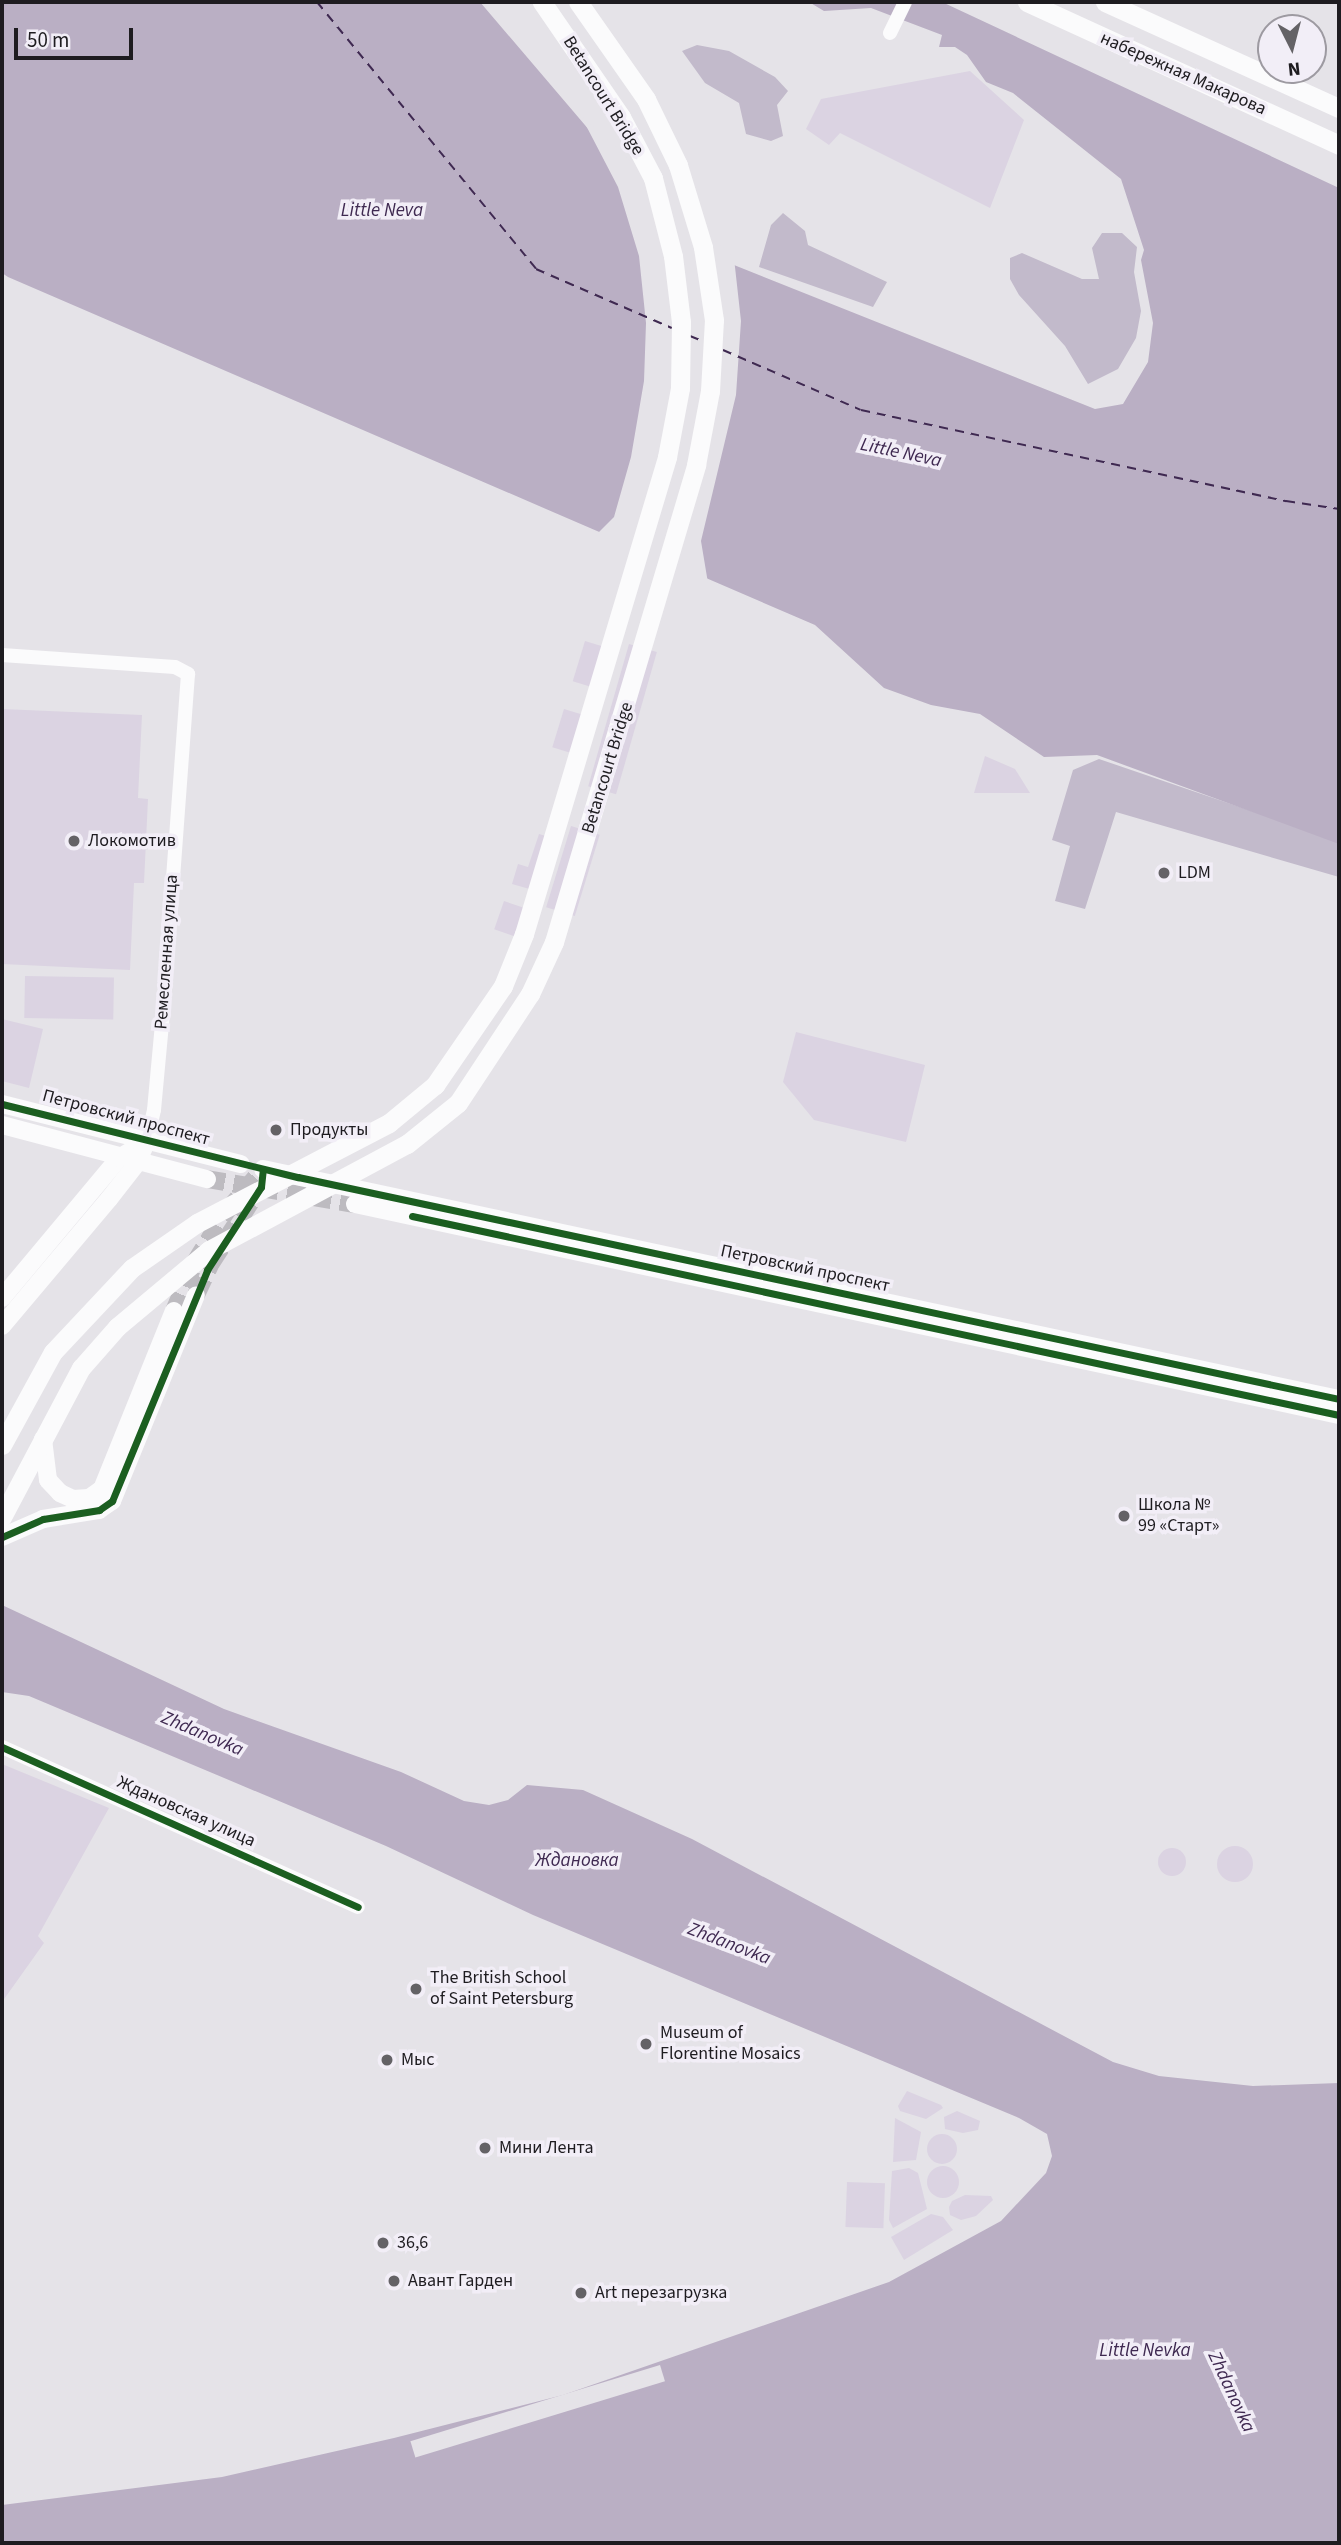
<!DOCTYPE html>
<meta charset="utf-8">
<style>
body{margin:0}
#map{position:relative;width:1341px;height:2545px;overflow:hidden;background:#e5e3e8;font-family:"Source Sans 3",sans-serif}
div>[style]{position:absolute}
.green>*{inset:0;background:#dbd3e2;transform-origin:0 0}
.round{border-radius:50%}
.forest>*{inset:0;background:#c2bacb}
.water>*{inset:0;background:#baafc4}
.pier>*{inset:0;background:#e5e3e8;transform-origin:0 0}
.ferry>*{height:2px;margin-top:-1px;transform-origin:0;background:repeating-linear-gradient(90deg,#3f2951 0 9px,transparent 0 16px)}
.tertiary-tunnel>*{height:18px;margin-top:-9px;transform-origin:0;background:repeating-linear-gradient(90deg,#bdbbc0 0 18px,transparent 0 27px)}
.minor>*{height:14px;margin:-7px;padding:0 7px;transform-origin:7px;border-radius:7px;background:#fbfbfc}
.tertiary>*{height:18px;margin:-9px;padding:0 9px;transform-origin:9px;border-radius:9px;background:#fbfbfc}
.secondary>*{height:19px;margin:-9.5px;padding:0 9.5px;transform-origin:9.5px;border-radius:9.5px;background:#fbfbfc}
.cycleway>*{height:7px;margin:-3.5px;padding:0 3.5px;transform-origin:3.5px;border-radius:3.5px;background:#1b5e20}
.dots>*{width:19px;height:19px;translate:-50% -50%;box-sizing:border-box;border:4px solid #f2eef7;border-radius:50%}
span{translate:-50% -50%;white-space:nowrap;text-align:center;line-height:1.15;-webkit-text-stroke:7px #f2eef7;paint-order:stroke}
.street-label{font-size:18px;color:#1e1c20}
.poi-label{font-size:18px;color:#1e1c20}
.left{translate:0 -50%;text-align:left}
.water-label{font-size:19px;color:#3f2951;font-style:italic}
.frame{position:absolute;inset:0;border:4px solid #1e1c20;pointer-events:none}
.north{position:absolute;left:1257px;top:14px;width:70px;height:70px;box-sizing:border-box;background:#f2eef7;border:2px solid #9d9aa1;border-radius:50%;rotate:174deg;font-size:19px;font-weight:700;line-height:28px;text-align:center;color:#1e1c20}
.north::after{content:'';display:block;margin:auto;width:24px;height:32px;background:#646266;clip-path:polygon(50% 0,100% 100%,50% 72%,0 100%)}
.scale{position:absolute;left:14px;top:28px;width:119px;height:32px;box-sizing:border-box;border:4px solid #1e1c20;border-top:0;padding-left:9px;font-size:21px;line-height:24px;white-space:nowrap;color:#1e1c20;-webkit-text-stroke:5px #f2eef7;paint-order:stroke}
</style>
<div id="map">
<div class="green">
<i style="clip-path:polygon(970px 71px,1024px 120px,990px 208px,840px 133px,829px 145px,806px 129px,821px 99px)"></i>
<i style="left:585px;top:641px;width:24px;height:42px;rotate:17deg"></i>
<i style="left:629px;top:644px;width:29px;height:148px;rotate:16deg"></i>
<i style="clip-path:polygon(2px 709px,142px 715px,138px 798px,148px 799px,144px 883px,134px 883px,130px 970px,2px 964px)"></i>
<i style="left:564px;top:709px;width:24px;height:40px;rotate:17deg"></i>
<i style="clip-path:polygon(985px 756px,1015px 769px,1030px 793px,974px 793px)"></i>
<i style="left:571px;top:826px;width:30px;height:85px;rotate:17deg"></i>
<i style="clip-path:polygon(539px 834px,549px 837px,533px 890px,512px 884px,518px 864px,528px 867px)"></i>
<i style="left:504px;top:901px;width:24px;height:30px;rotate:19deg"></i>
<i style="left:25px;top:976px;width:89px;height:42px;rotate:1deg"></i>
<i style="clip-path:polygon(2px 1019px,43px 1029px,29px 1088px,2px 1081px)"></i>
<i style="clip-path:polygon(796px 1032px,925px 1065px,906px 1142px,814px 1120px,783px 1082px)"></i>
<i style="clip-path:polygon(2px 1764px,109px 1808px,38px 1936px,44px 1943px,2px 2002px)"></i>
<i class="round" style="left:1217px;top:1846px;width:36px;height:36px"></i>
<i class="round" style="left:1158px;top:1848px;width:28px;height:28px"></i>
<i style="clip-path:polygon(907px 2091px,941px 2105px,943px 2108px,926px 2119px,900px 2111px,898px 2106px)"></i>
<i style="clip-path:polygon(957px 2111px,980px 2121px,978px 2130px,963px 2133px,945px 2129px,944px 2117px)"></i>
<i style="clip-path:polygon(895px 2118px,921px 2132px,916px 2160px,893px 2162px)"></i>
<i class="round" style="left:927px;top:2134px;width:30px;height:30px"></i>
<i class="round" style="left:927px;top:2166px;width:32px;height:32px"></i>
<i style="clip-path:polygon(909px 2168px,918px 2173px,927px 2209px,893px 2228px,889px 2220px,892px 2171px)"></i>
<i style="left:847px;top:2182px;width:38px;height:45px;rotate:2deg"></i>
<i style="clip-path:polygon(965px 2195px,991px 2196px,993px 2200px,976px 2216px,961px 2220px,950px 2215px,949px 2207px,952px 2201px)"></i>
<i style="clip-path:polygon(931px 2214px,943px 2217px,953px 2230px,904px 2260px,891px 2237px)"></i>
</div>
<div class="forest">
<i style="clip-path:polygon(697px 45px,729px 51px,775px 77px,788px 91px,777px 105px,783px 136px,771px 141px,746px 134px,739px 103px,705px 83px,682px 51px)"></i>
<i style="clip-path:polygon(783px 213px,805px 231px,808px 245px,887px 282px,873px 307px,759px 267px,771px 225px)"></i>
<i style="clip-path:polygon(1102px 233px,1122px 233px,1137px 247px,1134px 272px,1141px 311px,1136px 338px,1118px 369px,1088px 384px,1065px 346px,1019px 295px,1010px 279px,1010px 258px,1022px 253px,1082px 279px,1099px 279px,1092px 248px)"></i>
<i style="clip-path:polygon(1099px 759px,1339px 841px,1339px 877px,1116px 812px,1085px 909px,1055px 901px,1070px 846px,1052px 840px,1073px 770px)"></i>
</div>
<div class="water">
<i style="clip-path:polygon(2px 2px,480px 2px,590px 131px,662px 191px,734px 265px,1095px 409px,1123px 404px,1148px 362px,1153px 323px,1141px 260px,1144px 250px,1121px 179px,1013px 93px,986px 82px,967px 55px,955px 47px,939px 47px,942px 35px,871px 8px,824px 11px,809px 2px,942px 2px,1339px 188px,1339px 844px,1097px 755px,1044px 757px,980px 714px,931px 705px,884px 688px,815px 625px,8px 277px,2px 273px)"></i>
<i style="clip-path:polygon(2px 1605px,224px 1709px,401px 1772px,464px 1801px,489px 1805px,508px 1800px,527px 1785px,583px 1790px,692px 1839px,1113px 2062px,1159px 2076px,1253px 2086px,1339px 2083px,1339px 2543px,2px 2543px,2px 2505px,222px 2477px,394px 2438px,563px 2395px,889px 2282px,1001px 2221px,1046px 2173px,1052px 2156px,1047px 2134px,1019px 2118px,533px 1915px,386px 1846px,29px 1696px,2px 1692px)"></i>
</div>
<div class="pier">
<i style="clip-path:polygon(580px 114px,734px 258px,741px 321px,736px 395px,701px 541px,708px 583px,596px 535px,614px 517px,631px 457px,644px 381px,646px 323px,639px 256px,618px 187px)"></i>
<i style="left:660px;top:2365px;width:17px;height:261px;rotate:73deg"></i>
</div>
<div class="ferry">
<i style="left:317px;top:2px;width:345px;rotate:50.6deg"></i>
<i style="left:536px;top:269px;width:148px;rotate:23.5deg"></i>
<i style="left:690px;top:336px;width:16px;rotate:22deg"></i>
<i style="left:723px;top:350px;width:150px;rotate:23.5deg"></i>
<i style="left:861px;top:410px;width:435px;rotate:12.1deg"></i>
<i style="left:1286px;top:501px;width:54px;rotate:8.6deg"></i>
</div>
<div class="tertiary-tunnel">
<i style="left:207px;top:1179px;width:150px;rotate:9.6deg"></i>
<i style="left:196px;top:1295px;width:35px;rotate:-65deg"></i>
<i style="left:211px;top:1263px;width:88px;rotate:-57deg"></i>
<i style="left:174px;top:1311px;width:51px;rotate:-66.9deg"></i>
<i style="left:194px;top:1264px;width:61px;rotate:-58.4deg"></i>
<i style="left:226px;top:1212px;width:57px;rotate:-49.3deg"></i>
</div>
<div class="minor">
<i style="left:890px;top:33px;width:34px;rotate:-64deg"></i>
<i style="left:2px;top:655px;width:173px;rotate:4deg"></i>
<i style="left:175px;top:667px;width:15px;rotate:28deg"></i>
<i style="left:188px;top:674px;width:340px;rotate:94.2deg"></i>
<i style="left:163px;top:1013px;width:97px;rotate:95.3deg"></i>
<i style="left:154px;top:1110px;width:32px;rotate:103deg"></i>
<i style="left:2px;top:1747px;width:390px;rotate:24.2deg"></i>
</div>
<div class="tertiary">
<i style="left:2px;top:1104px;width:246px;rotate:14.1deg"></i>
<i style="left:2px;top:1125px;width:212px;rotate:14.8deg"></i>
<i style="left:263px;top:1169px;width:1100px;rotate:12.07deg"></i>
<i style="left:355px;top:1204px;width:1006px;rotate:12.1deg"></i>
<i style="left:2px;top:1298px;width:182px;rotate:-50.1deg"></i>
<i style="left:119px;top:1158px;width:33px;rotate:-31deg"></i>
<i style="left:2px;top:1326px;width:166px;rotate:-49.9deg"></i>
<i style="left:109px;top:1199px;width:46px;rotate:-52.1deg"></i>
<i style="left:137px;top:1163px;width:24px;rotate:-66deg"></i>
<i style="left:43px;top:1439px;width:41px;rotate:83deg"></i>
<i style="left:48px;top:1480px;width:18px;rotate:47deg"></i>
<i style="left:60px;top:1493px;width:14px;rotate:25deg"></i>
<i style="left:73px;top:1499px;width:16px;rotate:-4deg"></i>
<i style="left:89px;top:1498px;width:16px;rotate:-35deg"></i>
<i style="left:102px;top:1489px;width:192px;rotate:-68deg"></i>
<i style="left:2px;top:1537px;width:45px;rotate:-23.7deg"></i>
<i style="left:43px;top:1519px;width:57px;rotate:-9.1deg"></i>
<i style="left:99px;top:1510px;width:16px;rotate:-35deg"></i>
<i style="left:112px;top:1501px;width:222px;rotate:-67.8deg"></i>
</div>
<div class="secondary">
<i style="left:1027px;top:2px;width:343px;rotate:24.6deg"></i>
<i style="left:1105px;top:2px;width:257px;rotate:24.4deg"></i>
<i style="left:2px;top:1445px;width:106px;rotate:-61.3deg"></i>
<i style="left:53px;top:1352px;width:115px;rotate:-46.8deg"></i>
<i style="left:132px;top:1268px;width:79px;rotate:-34.7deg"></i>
<i style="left:197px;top:1223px;width:216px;rotate:-27.5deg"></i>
<i style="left:389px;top:1123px;width:60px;rotate:-39.6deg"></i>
<i style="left:435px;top:1085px;width:120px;rotate:-55.5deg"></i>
<i style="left:503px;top:986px;width:56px;rotate:-68deg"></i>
<i style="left:524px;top:934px;width:498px;rotate:-73.3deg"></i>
<i style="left:667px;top:457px;width:70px;rotate:-79.3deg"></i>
<i style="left:680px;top:388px;width:66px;rotate:-89.1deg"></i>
<i style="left:681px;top:322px;width:66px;rotate:-96.9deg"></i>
<i style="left:673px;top:256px;width:81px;rotate:-104.4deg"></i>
<i style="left:653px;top:178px;width:69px;rotate:-117.7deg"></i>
<i style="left:621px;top:117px;width:140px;rotate:-124.5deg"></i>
<i style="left:2px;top:1517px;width:169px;rotate:-62.1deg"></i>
<i style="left:81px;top:1368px;width:55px;rotate:-48.7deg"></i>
<i style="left:117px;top:1327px;width:120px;rotate:-39.9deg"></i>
<i style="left:209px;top:1250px;width:225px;rotate:-28.2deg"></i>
<i style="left:407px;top:1144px;width:65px;rotate:-38.8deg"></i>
<i style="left:458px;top:1103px;width:131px;rotate:-56.6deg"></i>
<i style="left:530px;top:994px;width:57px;rotate:-65.2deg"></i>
<i style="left:554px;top:942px;width:498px;rotate:-73.4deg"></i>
<i style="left:696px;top:465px;width:75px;rotate:-79.3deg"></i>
<i style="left:710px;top:391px;width:71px;rotate:-86.8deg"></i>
<i style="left:714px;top:320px;width:74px;rotate:-98.6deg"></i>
<i style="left:703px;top:247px;width:86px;rotate:-107deg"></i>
<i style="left:678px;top:165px;width:73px;rotate:-115.9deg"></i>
<i style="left:646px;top:99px;width:118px;rotate:-125deg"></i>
</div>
<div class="cycleway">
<i style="left:2px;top:1104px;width:305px;rotate:13.9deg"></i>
<i style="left:298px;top:1177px;width:1064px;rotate:12.04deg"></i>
<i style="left:412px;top:1216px;width:948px;rotate:12.12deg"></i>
<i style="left:2px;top:1537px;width:45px;rotate:-23.7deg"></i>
<i style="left:43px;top:1519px;width:57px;rotate:-9.1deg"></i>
<i style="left:99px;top:1510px;width:16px;rotate:-35deg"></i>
<i style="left:112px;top:1501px;width:250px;rotate:-67.6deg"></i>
<i style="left:207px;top:1270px;width:99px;rotate:-57deg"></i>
<i style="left:261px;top:1187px;width:18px;rotate:-84deg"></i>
<i style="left:2px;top:1747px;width:390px;rotate:24.2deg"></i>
</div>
<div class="dots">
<i style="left:74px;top:841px;background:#646266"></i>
<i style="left:1164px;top:873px;background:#646266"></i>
<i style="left:276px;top:1130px;background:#646266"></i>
<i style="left:1124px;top:1516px;background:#646266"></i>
<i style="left:416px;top:1989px;background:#646266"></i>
<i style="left:646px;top:2044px;background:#646266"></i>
<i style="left:387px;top:2060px;background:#646266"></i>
<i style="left:485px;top:2148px;background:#646266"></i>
<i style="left:383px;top:2243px;background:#646266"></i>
<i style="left:394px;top:2281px;background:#646266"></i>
<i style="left:581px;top:2293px;background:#646266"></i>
</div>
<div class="street-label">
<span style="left:1183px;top:74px;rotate:24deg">набережная Макарова</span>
<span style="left:603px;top:96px;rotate:58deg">Betancourt Bridge</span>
<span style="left:608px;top:768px;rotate:-73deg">Betancourt Bridge</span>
<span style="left:167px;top:952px;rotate:-86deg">Ремесленная улица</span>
<span style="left:126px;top:1118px;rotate:15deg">Петровский проспект</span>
<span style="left:805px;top:1269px;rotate:12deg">Петровский проспект</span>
<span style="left:186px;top:1812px;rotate:24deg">Ждановская улица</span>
</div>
<div class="poi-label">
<span class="left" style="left:88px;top:841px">Локомотив</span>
<span class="left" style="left:1178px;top:873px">LDM</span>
<span class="left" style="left:290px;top:1130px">Продукты</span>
<span class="left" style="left:1138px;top:1516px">Школа №<br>99 «Старт»</span>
<span class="left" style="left:430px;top:1989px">The British School<br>of Saint Petersburg</span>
<span class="left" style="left:660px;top:2044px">Museum of<br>Florentine Mosaics</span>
<span class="left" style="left:401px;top:2060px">Мыс</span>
<span class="left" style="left:499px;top:2148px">Мини Лента</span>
<span class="left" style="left:397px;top:2243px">36,6</span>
<span class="left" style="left:408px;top:2281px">Авант Гарден</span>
<span class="left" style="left:595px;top:2293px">Art перезагрузка</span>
</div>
<div class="water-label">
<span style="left:382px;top:211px">Little Neva</span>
<span style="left:901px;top:453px;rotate:12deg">Little Neva</span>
<span style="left:202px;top:1734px;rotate:23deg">Zhdanovka</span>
<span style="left:577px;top:1861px">Ждановка</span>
<span style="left:729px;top:1944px;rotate:21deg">Zhdanovka</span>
<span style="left:1145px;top:2351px">Little Nevka</span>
<span style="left:1231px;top:2392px;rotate:65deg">Zhdanovka</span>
</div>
<div class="frame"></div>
<div class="north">N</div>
<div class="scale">50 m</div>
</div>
